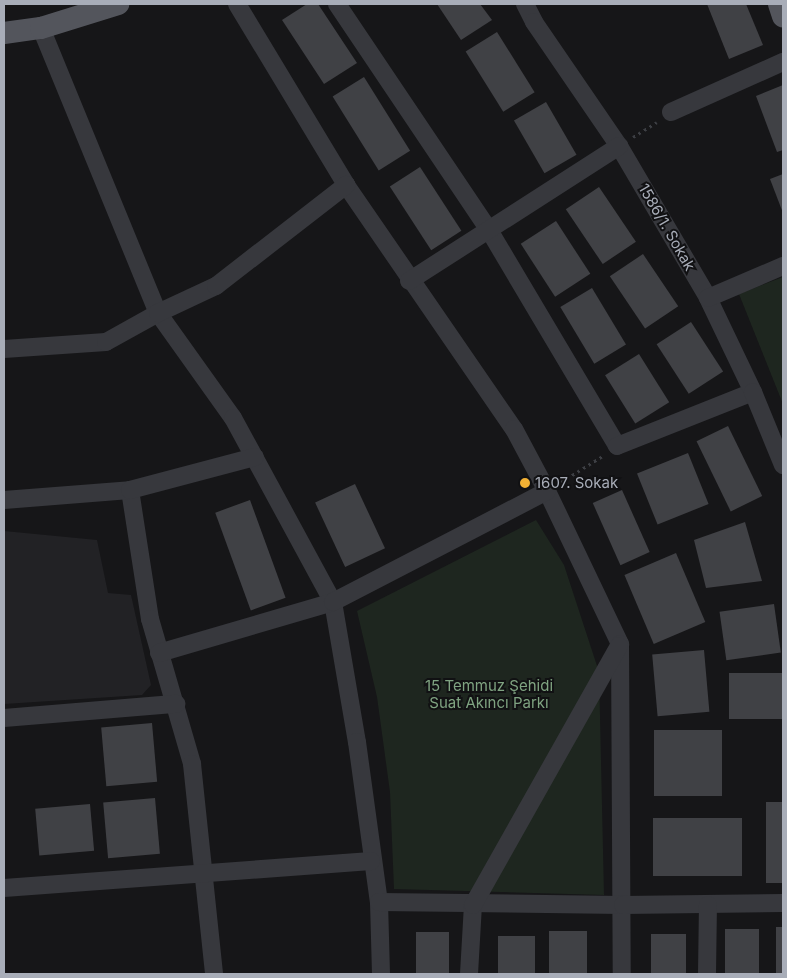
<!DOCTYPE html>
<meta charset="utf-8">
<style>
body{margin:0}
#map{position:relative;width:787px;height:978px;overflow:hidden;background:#161618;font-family:Inter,sans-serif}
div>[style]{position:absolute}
.built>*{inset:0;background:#222225}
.green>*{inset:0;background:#1e261f}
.building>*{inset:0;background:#404145;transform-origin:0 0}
.path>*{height:3px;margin-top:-1.5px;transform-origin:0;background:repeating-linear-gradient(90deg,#3d3f44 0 2.5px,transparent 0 6.5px)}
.minor>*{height:18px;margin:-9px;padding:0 9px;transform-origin:9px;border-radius:9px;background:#37383d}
.major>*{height:22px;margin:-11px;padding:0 11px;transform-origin:11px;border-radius:11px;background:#53555c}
.dots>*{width:14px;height:14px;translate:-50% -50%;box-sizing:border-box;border:2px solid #111113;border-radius:50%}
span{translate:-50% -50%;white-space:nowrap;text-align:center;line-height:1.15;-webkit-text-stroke:4px #111113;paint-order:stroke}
.street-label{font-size:15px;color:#a8adb8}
.poi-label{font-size:15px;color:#a8adb8}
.left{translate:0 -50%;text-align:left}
.park-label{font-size:15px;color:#7fa381}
.frame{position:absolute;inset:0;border:5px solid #a8adb8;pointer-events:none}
</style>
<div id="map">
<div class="built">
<i style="clip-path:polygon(4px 531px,97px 540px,108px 593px,131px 595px,151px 685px,142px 695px,4px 704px)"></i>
</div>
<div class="green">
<i style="clip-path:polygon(783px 277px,783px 404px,739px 294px)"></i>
<i style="clip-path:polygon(536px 520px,564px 565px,599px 672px,604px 895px,394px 889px,390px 792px,377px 697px,357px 611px)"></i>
</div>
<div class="building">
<i style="clip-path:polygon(307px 4px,318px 4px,357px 63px,324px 84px,282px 20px)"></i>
<i style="clip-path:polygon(437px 4px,480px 4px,492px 20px,461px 40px)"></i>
<i style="clip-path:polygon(707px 4px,746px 4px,763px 45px,729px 59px)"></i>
<i style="left:497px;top:32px;width:71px;height:37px;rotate:58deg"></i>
<i style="left:364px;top:77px;width:87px;height:37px;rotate:58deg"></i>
<i style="clip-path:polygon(783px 85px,783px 150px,777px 152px,756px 96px)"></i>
<i style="left:546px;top:102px;width:61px;height:37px;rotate:60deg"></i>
<i style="left:420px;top:167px;width:76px;height:36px;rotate:57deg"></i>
<i style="clip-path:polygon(783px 174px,783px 213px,770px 179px)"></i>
<i style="left:599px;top:187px;width:66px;height:40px;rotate:56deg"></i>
<i style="left:556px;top:221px;width:63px;height:42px;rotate:57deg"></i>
<i style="left:643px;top:254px;width:63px;height:40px;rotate:56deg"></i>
<i style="left:592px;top:288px;width:66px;height:37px;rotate:59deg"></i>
<i style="left:691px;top:322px;width:59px;height:41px;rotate:57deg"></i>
<i style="left:639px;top:354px;width:57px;height:40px;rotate:58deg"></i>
<i style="left:728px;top:426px;width:78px;height:35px;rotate:64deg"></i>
<i style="left:688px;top:453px;width:55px;height:55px;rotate:68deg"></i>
<i style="left:355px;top:484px;width:71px;height:44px;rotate:65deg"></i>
<i style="left:622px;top:490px;width:68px;height:32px;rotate:66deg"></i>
<i style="left:250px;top:500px;width:104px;height:37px;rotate:70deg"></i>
<i style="clip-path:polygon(745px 522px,762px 581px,706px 588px,694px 540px)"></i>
<i style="left:676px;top:553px;width:75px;height:56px;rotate:67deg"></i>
<i style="left:774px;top:604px;width:49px;height:55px;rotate:82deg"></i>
<i style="left:704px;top:650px;width:62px;height:52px;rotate:85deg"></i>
<i style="left:783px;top:673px;width:46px;height:54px;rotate:90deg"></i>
<i style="left:152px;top:723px;width:59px;height:51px;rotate:85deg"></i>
<i style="left:654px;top:730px;width:68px;height:66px"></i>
<i style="left:155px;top:798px;width:56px;height:52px;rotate:85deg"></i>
<i style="left:783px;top:802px;width:81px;height:17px;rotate:90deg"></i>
<i style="left:90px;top:804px;width:47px;height:55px;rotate:85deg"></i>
<i style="left:653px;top:818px;width:89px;height:58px"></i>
<i style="left:776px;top:927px;width:7px;height:47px"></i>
<i style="left:725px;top:929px;width:34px;height:45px"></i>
<i style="left:549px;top:931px;width:38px;height:43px"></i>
<i style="left:416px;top:932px;width:33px;height:42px"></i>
<i style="left:651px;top:934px;width:35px;height:40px"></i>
<i style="left:498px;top:936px;width:37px;height:38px"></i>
</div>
<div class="path">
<i style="left:633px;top:137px;width:28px;rotate:-32deg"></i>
<i style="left:561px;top:482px;width:51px;rotate:-32.1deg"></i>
</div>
<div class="minor">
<i style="left:237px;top:4px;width:211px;rotate:58.9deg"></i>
<i style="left:346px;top:185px;width:296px;rotate:55.5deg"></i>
<i style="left:514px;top:429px;width:70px;rotate:62deg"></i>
<i style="left:547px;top:491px;width:170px;rotate:64.5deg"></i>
<i style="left:620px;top:644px;width:330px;rotate:89.7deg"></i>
<i style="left:337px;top:4px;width:272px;rotate:56.1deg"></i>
<i style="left:489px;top:230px;width:251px;rotate:59.3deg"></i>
<i style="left:617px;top:446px;width:146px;rotate:-21.7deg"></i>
<i style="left:525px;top:4px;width:20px;rotate:63deg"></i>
<i style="left:534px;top:22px;width:150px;rotate:55.6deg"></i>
<i style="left:619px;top:146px;width:176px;rotate:59.6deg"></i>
<i style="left:708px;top:298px;width:104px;rotate:64.4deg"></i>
<i style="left:753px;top:392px;width:79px;rotate:67.7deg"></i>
<i style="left:41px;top:28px;width:308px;rotate:67.7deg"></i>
<i style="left:158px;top:313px;width:129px;rotate:54.5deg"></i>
<i style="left:233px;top:418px;width:209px;rotate:61.5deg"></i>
<i style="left:333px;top:602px;width:142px;rotate:80.3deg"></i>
<i style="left:357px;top:742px;width:162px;rotate:82.2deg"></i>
<i style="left:379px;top:902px;width:72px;rotate:88.4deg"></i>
<i style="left:671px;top:112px;width:123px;rotate:-24.1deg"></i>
<i style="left:409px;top:281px;width:250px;rotate:-32.7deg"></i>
<i style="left:708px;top:298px;width:82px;rotate:-23.1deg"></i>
<i style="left:4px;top:349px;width:102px;rotate:-3.9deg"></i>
<i style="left:106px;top:342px;width:60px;rotate:-29.1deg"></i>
<i style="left:158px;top:313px;width:64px;rotate:-25deg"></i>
<i style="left:216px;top:286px;width:165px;rotate:-37.8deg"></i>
<i style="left:130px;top:490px;width:131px;rotate:81.2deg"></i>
<i style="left:150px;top:619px;width:151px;rotate:73.8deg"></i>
<i style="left:192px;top:764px;width:211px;rotate:84deg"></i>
<i style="left:4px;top:500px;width:126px;rotate:-4.5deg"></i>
<i style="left:130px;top:490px;width:129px;rotate:-14.8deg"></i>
<i style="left:159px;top:653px;width:181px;rotate:-16.3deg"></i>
<i style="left:333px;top:602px;width:241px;rotate:-27.4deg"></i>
<i style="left:4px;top:718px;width:173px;rotate:-4.7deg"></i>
<i style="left:4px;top:888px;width:368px;rotate:-4.2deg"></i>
<i style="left:379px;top:902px;width:244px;rotate:0.7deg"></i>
<i style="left:623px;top:905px;width:160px;rotate:-0.7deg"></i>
<i style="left:469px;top:974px;width:69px;rotate:-86.7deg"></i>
<i style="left:473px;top:905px;width:297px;rotate:-60.6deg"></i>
<i style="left:707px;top:974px;width:69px;rotate:-89.2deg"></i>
</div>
<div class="major">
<i style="left:779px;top:4px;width:13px;rotate:72deg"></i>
<i style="left:4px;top:33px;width:37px;rotate:-8deg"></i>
<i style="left:41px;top:28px;width:81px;rotate:-17.3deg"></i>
</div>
<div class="dots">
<i style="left:525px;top:483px;background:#f2b134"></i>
</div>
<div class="street-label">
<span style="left:667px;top:227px;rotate:60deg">1586/1. Sokak</span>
</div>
<div class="poi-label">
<span class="left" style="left:535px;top:483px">1607. Sokak</span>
</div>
<div class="park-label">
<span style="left:489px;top:694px">15 Temmuz Şehidi<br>Suat Akıncı Parkı</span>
</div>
<div class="frame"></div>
</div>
